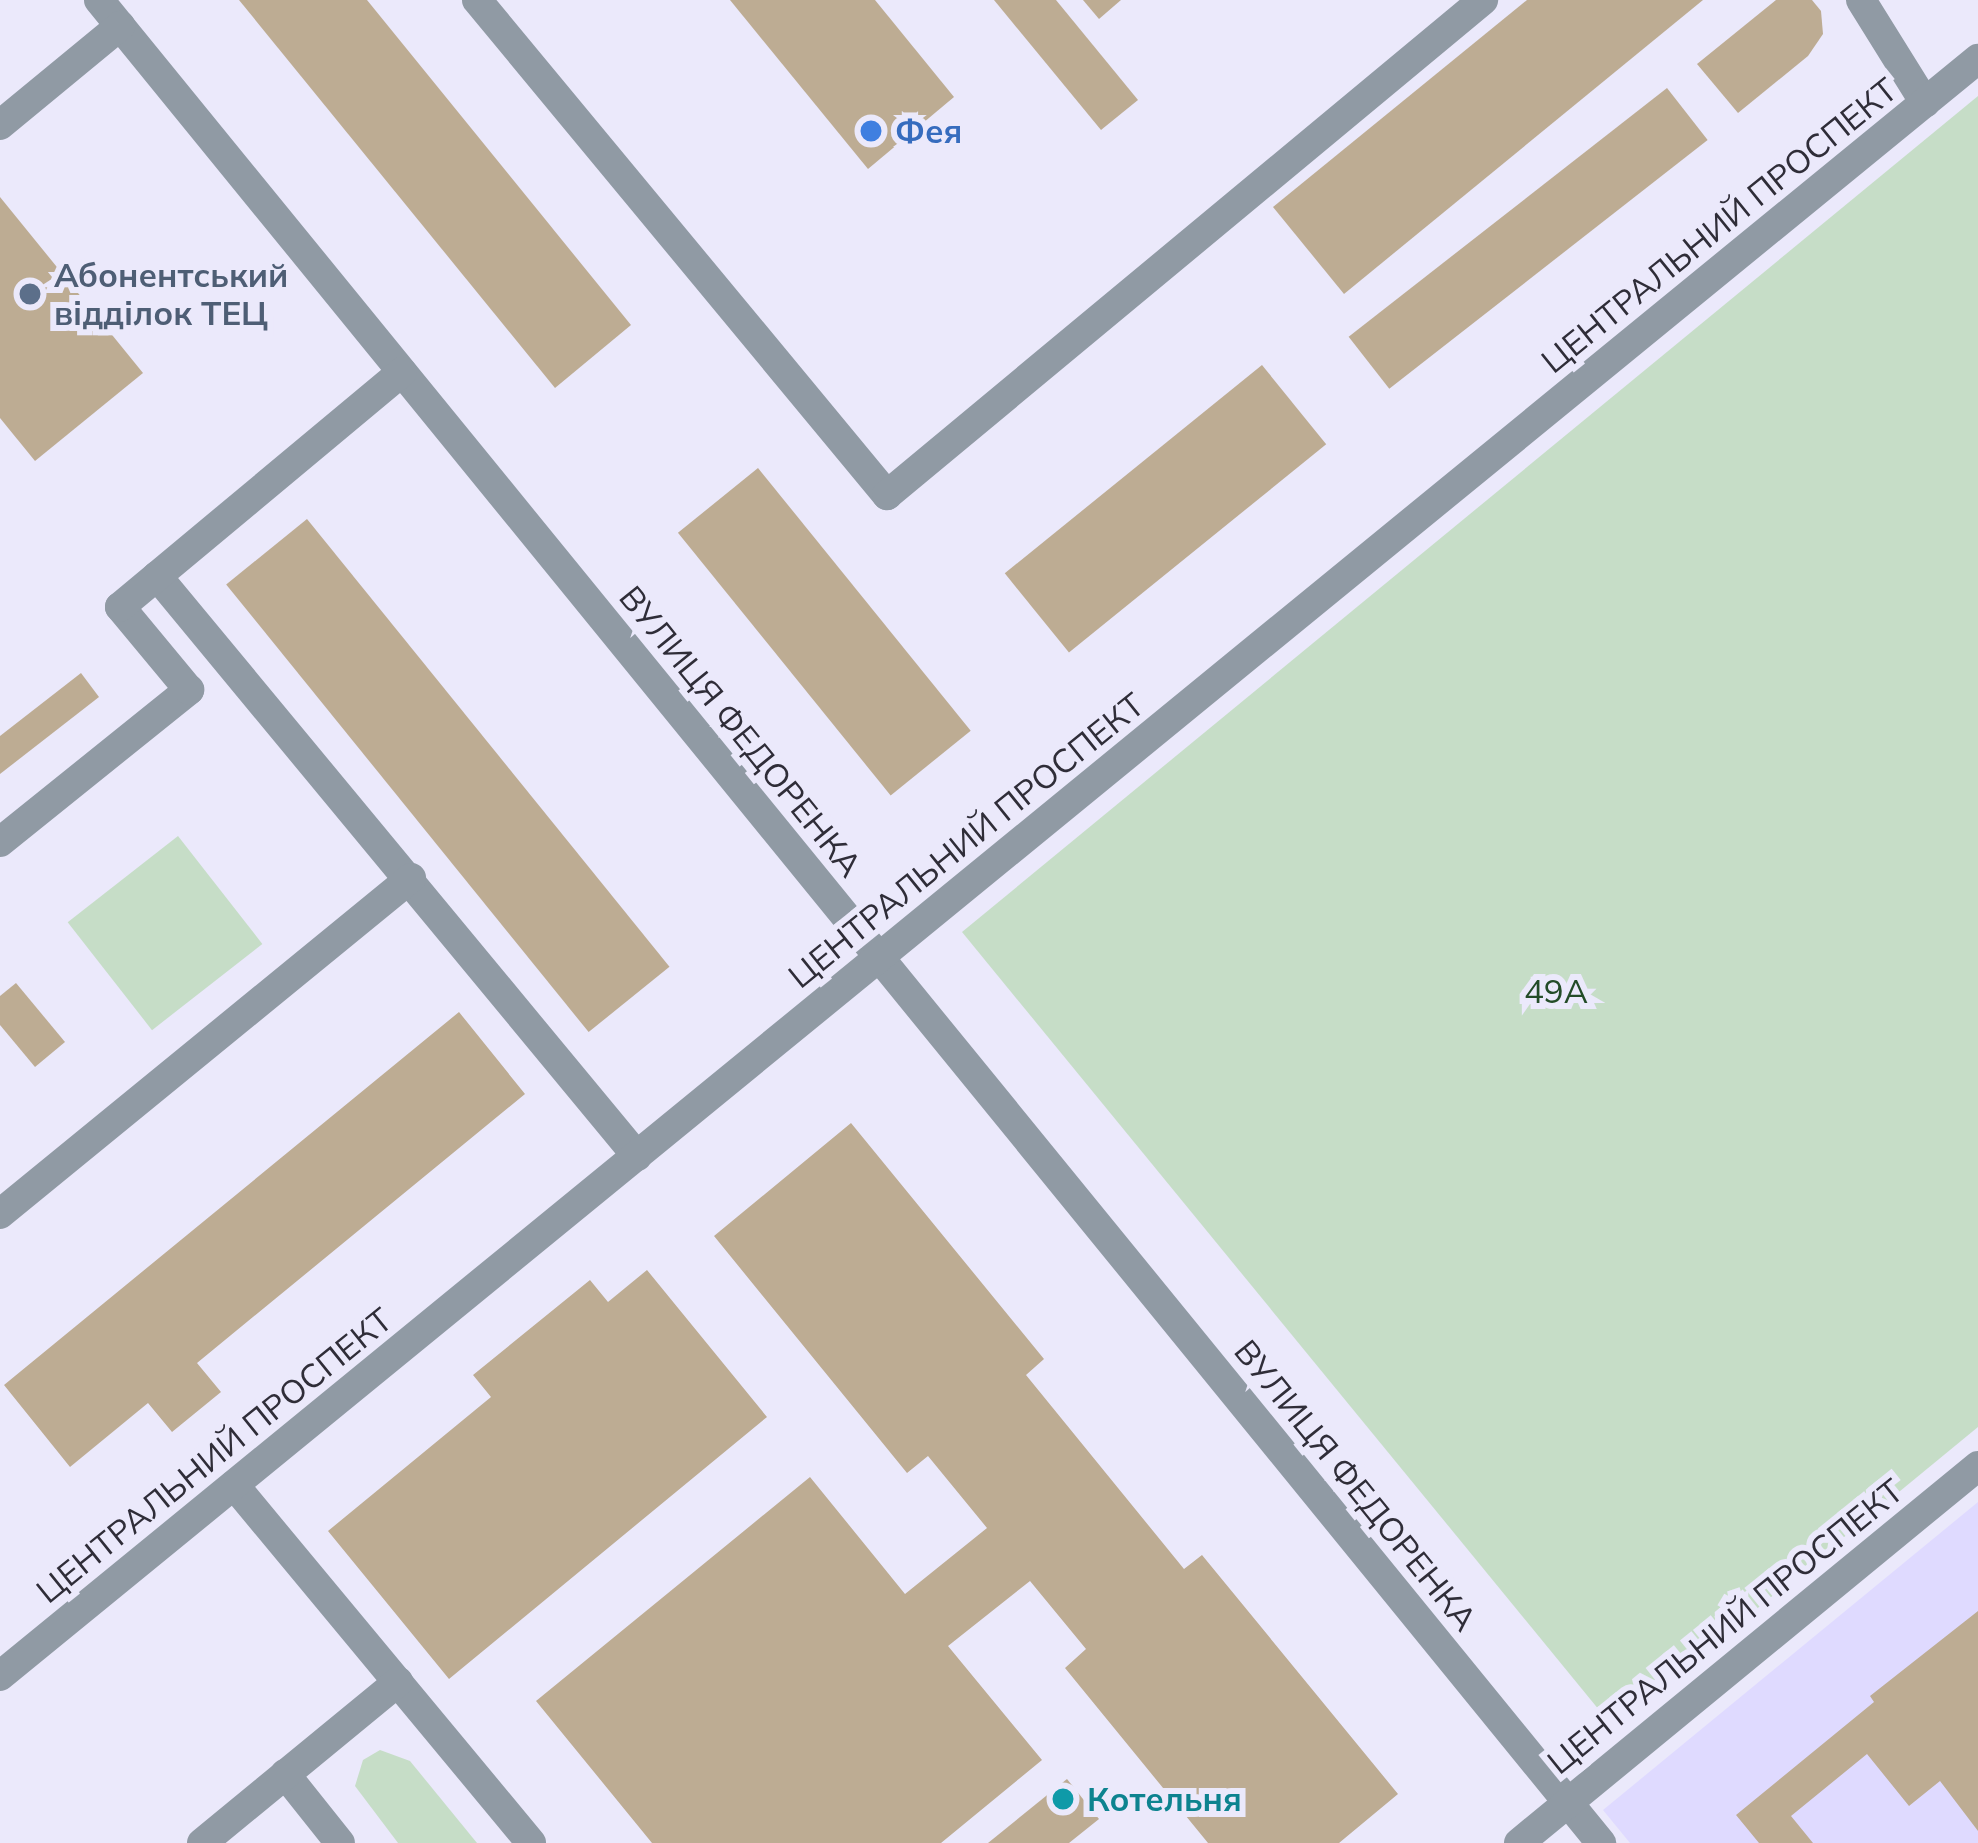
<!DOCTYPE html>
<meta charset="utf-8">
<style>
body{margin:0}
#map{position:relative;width:1978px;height:1843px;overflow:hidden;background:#ebe9fb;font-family:Mulish,sans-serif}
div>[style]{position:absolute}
.built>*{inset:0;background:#dfdaff}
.green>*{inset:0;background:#c6ddc7;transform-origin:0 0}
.building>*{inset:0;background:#bdac93;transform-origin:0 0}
.minor>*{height:30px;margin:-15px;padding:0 15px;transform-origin:15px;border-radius:15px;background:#909aa4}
.dots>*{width:33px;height:33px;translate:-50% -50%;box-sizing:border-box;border:6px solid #ebe9fb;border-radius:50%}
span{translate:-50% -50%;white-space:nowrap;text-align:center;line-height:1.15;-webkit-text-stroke:12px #ebe9fb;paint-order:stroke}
.shop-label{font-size:33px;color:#366cbe;font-weight:700}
.left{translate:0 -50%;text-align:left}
.street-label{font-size:33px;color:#2f2d38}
.service-label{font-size:33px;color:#4e5e75;font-weight:700}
.park-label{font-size:33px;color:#234c28}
.culture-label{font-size:33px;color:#0d838f;font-weight:700}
</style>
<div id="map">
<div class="built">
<i style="clip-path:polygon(1978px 1502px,1978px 1843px,1630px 1843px,1603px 1810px)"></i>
</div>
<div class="green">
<i style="clip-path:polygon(1978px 96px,1978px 1427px,1613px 1727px,962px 932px)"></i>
<i style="left:178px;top:836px;width:137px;height:140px;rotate:52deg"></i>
<i style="clip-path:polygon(380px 1750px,410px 1761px,477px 1843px,398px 1843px,355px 1786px,363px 1760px)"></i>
</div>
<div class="building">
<i style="clip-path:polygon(239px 0,367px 0,631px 325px,555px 388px)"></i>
<i style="clip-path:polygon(730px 0,875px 0,954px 97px,868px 169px)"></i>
<i style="clip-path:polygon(994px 0,1056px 0,1138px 100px,1101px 130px)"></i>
<i style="clip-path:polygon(1083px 0,1121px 0,1099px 19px)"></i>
<i style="clip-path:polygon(1527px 0,1703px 0,1344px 294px,1273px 207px)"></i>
<i style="clip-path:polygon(1776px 0,1812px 0,1821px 11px,1823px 34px,1808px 56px,1738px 113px,1697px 64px)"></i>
<i style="left:1667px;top:88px;width:66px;height:404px;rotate:52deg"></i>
<i style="clip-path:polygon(0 197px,143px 373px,35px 461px,0 418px)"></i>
<i style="left:1262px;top:365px;width:102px;height:331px;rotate:51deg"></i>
<i style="left:758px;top:468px;width:338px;height:103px;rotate:51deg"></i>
<i style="left:307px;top:519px;width:576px;height:104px;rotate:51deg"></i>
<i style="clip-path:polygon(81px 673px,99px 697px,0 774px,0 736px)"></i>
<i style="clip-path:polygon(16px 983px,65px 1042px,35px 1067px,0 1025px,0 996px)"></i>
<i style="clip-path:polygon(459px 1012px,525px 1094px,197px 1363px,221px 1392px,172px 1432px,148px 1403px,70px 1467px,4px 1385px)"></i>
<i style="clip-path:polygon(851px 1123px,1044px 1359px,1026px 1375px,1184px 1569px,1202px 1555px,1398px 1794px,1339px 1843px,1208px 1843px,1065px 1668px,1086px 1649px,1030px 1581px,948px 1646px,1042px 1760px,941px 1843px,652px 1843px,536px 1701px,810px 1477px,905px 1594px,987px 1528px,928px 1456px,907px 1473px,714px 1236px)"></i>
<i style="clip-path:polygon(647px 1270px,767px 1417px,449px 1679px,328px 1531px,491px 1397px,473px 1375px,590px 1280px,608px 1302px)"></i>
<i style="clip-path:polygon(1978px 1611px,1978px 1831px,1940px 1781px,1909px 1806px,1867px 1754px,1791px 1816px,1813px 1843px,1759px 1843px,1736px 1815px,1874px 1702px,1870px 1696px)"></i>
<i style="clip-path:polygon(1067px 1779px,1099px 1819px,1069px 1843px,988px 1843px)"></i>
</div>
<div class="minor">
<i style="left:99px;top:0;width:2378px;rotate:50.82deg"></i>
<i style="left:477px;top:0;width:643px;rotate:50.37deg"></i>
<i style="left:887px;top:495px;width:775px;rotate:-39.71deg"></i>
<i style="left:1861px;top:0;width:121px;rotate:58.1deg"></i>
<i style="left:0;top:125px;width:156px;rotate:-39.5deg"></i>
<i style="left:157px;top:576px;width:753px;rotate:50.39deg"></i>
<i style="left:0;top:842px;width:243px;rotate:-38.8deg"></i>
<i style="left:189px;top:690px;width:108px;rotate:-129.7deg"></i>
<i style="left:120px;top:607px;width:367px;rotate:-39.8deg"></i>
<i style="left:0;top:1214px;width:531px;rotate:-39.27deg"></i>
<i style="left:234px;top:1485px;width:465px;rotate:50.3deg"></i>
<i style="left:0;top:1676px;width:2555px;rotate:-39.27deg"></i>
<i style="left:285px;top:1774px;width:88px;rotate:51.4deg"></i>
<i style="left:202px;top:1843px;width:254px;rotate:-39.4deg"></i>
<i style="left:1519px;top:1843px;width:594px;rotate:-39.4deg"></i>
</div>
<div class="dots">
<i style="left:871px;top:131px;background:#3f7fe0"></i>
<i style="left:30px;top:294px;background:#5c6f8a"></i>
<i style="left:1063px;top:1799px;background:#0f9aa8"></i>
</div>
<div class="shop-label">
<span class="left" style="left:895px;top:131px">Фея</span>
</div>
<div class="street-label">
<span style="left:1719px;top:225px;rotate:-39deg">ЦЕНТРАЛЬНИЙ ПРОСПЕКТ</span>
<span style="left:741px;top:731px;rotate:51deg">ВУЛИЦЯ ФЕДОРЕНКА</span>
<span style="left:966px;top:840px;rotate:-39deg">ЦЕНТРАЛЬНИЙ ПРОСПЕКТ</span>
<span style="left:214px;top:1455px;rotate:-39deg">ЦЕНТРАЛЬНИЙ ПРОСПЕКТ</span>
<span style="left:1356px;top:1485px;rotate:51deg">ВУЛИЦЯ ФЕДОРЕНКА</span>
<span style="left:1725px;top:1626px;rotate:-39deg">ЦЕНТРАЛЬНИЙ ПРОСПЕКТ</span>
</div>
<div class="service-label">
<span class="left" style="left:54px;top:294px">Абонентський<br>відділок ТЕЦ</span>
</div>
<div class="park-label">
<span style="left:1556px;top:991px">49А</span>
</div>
<div class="culture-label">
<span class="left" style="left:1087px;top:1799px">Котельня</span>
</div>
</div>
